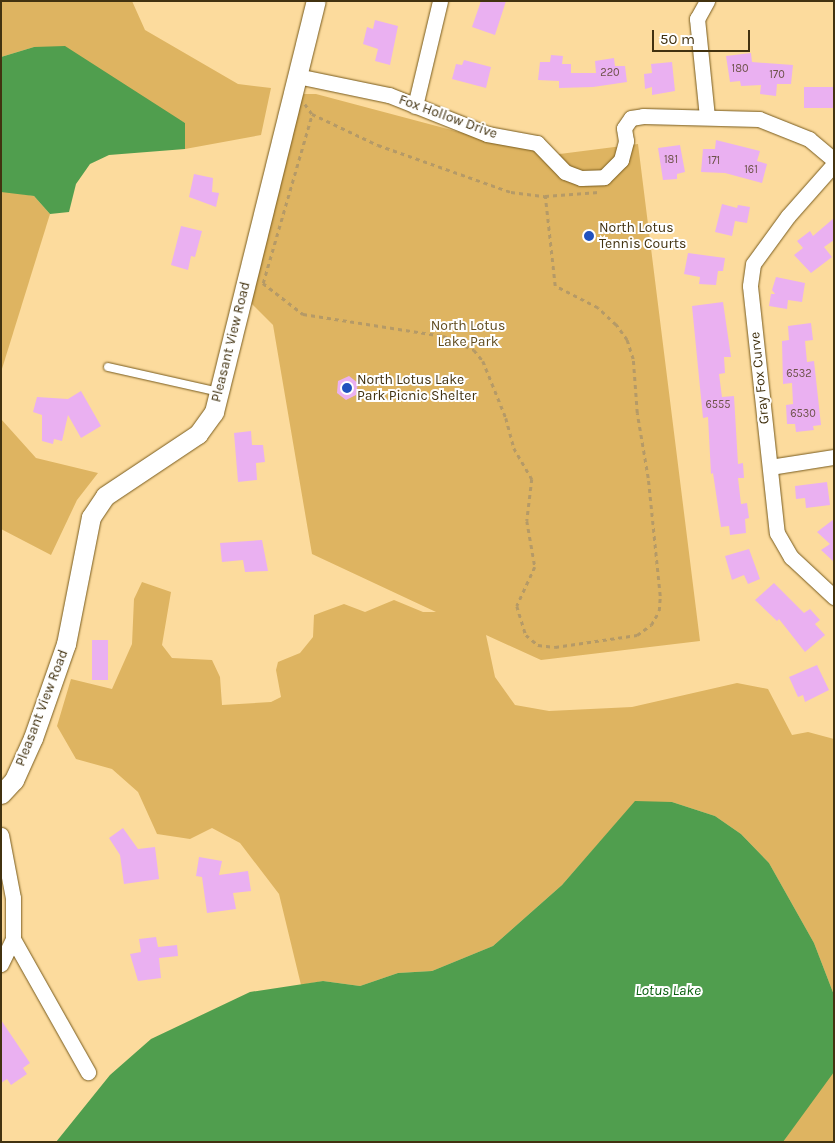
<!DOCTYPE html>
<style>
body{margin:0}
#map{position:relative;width:835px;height:1143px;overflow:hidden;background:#fcdb9d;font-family:Karla,sans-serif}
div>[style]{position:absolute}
.green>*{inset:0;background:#deb461}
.water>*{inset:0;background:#509e4e}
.building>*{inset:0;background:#eab0f1;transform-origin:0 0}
.path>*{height:2.5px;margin-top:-1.25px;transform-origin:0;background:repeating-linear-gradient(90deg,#b59a67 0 4px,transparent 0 8px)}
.roads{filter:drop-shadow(0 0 1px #785b1d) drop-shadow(0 0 1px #785b1d)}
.service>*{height:8px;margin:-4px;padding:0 4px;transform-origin:4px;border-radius:4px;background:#fff}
.minor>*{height:15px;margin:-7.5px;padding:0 7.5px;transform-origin:7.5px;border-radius:7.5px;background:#fff}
.tertiary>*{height:19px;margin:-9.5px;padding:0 9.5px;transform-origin:9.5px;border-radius:9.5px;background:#fff}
.dots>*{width:14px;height:14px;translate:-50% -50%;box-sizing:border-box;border:2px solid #fff;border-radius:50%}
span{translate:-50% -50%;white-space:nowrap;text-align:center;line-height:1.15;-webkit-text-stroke:4px #fff;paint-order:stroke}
.number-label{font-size:11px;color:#6c5248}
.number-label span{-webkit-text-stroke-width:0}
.street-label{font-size:14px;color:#423210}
.poi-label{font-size:14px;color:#423210}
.left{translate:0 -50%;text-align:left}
.park-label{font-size:14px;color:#604b1e}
.water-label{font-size:15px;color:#0a5f0e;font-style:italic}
.frame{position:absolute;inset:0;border:2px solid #423210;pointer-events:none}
.scale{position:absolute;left:652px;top:30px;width:98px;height:22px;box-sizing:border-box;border:2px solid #423210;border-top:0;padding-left:6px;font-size:15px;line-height:18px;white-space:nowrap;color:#423210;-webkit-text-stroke:4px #fff;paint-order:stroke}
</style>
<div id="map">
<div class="green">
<i style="clip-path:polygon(1px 1px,132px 1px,145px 30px,238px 84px,271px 88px,261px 135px,185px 149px,185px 123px,34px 47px,1px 57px)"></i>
<i style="clip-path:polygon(304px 94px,316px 94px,508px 145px,533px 147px,544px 156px,638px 144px,700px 641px,541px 660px,486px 635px,495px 677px,515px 705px,549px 711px,632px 707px,737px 683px,768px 689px,792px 735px,808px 732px,834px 739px,834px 995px,814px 943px,769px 863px,741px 834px,715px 816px,672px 802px,635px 802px,562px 885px,493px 946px,432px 971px,398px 973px,360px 986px,323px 981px,301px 985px,279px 894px,240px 843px,212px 828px,190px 839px,157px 834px,138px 792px,112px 769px,76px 759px,57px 726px,71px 679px,112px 689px,132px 644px,134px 599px,142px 582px,171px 592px,162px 645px,172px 658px,212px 660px,220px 677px,222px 705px,271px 702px,281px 697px,276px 670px,278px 662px,300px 653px,313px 637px,314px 615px,344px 604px,365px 612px,394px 600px,423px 612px,436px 612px,312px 554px,273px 325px,243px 295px,296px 107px)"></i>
<i style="clip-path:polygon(6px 191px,34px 196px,50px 214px,1px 372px,1px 192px)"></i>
<i style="clip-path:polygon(1px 419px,36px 458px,98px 473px,77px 500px,51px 555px,1px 529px)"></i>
<i style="clip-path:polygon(834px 1072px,834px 1142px,783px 1142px,822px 1085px)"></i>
</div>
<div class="water">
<i style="clip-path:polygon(65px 46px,185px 123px,185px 149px,109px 155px,90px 164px,76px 184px,69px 212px,50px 214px,34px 196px,1px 192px,1px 57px,34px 47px)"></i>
<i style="clip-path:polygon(635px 801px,672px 802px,715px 816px,741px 834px,769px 863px,814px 943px,834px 995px,834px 1072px,783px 1142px,56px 1142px,110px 1075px,151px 1039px,250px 992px,323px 981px,360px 986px,398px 973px,432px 971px,493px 946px,562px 885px)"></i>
</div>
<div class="building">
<i style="clip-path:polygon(481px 1px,506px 1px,495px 35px,472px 27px)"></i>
<i style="clip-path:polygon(375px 20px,398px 26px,390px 65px,375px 61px,378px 49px,363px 44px,367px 27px,373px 29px)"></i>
<i style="clip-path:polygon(751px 53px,752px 62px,793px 65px,791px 84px,777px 84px,776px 96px,760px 94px,761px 85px,741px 86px,740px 81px,730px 82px,726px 56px)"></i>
<i style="clip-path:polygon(551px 55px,563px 56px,562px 64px,571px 64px,571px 73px,596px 73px,595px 61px,614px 58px,615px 66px,625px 66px,627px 82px,593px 87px,559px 88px,559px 81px,538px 80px,540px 62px,550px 62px)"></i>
<i style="clip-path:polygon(464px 60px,491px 67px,486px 88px,452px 79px,456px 64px,462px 65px)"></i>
<i style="clip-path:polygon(672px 62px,675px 91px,652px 95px,652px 87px,645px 89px,644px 74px,652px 73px,651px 64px)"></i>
<i style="left:804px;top:87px;width:30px;height:21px"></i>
<i style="clip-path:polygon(716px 140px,760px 151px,757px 161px,767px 164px,762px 183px,725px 173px,701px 172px,703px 149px,715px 149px)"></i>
<i style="clip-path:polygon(680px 145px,685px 172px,677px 174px,677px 179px,663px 180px,658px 148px)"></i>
<i style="clip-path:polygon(194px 174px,213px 178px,212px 192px,219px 193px,216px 207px,189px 197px)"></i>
<i style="clip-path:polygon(722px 204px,737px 208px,738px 205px,750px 207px,747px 223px,735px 221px,732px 236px,715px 232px)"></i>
<i style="clip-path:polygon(834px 218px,834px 240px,824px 247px,832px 257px,811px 273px,794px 255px,803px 248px,797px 241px,810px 231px,813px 236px)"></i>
<i style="clip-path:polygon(181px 226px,202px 231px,195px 257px,191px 256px,188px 270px,171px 265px)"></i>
<i style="clip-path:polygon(688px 253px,725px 258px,723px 271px,718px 271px,716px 285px,699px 284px,700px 277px,684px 274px)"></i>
<i style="clip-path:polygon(776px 277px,805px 283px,802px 302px,788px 300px,787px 309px,769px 306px,771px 294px,775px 294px,772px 290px)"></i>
<i style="clip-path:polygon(723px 302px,731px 357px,724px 357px,725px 373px,719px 374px,722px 397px,734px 396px,738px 464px,743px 463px,744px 478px,738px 478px,741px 504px,747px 503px,749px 518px,745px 519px,746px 533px,730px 535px,729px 526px,721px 527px,713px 473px,711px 474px,708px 417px,703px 418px,692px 306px)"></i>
<i style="clip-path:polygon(811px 323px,813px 340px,805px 341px,807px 362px,814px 361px,821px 425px,813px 426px,814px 430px,796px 432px,795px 424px,787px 424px,786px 405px,793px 404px,792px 383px,783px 384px,782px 341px,789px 340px,788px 326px)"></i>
<i style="clip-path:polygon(349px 376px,358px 383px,356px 395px,346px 400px,337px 393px,338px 381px)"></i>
<i style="clip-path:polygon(81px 391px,101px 426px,81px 438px,68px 415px,62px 441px,54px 439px,53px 444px,42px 441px,42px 415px,33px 412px,37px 397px,68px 399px)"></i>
<i style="clip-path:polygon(251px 431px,252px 445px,263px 445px,265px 462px,256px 463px,257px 480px,238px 482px,234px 433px)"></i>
<i style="clip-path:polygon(827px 482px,830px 505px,806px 508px,805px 498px,796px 499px,795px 486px)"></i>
<i style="clip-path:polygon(834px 519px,834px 562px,821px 550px,830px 544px,817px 532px)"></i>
<i style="clip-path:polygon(262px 540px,268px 571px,245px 572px,243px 560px,222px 562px,220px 543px)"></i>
<i style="clip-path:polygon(749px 549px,760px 579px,748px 584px,744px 575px,732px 580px,725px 556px)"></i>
<i style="clip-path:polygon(774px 583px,804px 613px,810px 609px,820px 620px,815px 624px,825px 635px,805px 652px,779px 619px,777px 621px,755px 600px)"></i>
<i style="left:92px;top:640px;width:16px;height:40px"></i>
<i style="clip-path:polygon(817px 665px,829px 690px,805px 702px,803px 695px,798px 697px,789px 677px)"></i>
<i style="clip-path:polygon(123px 828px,138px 849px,155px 847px,159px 879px,124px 884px,120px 855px,109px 838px)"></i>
<i style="clip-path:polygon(199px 857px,222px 861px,219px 875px,248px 871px,251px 891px,233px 893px,236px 909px,207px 913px,202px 877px,196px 876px)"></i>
<i style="clip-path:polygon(156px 937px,158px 947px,177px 945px,178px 956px,159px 958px,161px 978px,138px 981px,130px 954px,141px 952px,139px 939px)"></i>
<i style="clip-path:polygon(1px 1020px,30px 1063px,23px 1068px,27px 1074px,11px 1085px,7px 1079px,1px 1083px)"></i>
</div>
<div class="path">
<i style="left:305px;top:104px;width:12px;rotate:55deg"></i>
<i style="left:312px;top:114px;width:73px;rotate:25.2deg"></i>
<i style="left:378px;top:145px;width:141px;rotate:19.5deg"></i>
<i style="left:511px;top:192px;width:34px;rotate:7deg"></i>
<i style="left:545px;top:196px;width:54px;rotate:-4.2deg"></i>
<i style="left:263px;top:283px;width:51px;rotate:37.8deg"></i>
<i style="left:303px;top:314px;width:142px;rotate:8.9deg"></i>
<i style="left:443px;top:336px;width:34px;rotate:24deg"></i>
<i style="left:474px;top:350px;width:14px;rotate:51deg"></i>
<i style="left:483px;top:361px;width:61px;rotate:68deg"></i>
<i style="left:506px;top:418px;width:31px;rotate:75deg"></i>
<i style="left:514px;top:448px;width:36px;rotate:60deg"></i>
<i style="left:532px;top:479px;width:42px;rotate:96.8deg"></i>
<i style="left:527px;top:521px;width:47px;rotate:80.1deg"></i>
<i style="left:535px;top:567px;width:43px;rotate:114.8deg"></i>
<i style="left:517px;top:606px;width:30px;rotate:73deg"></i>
<i style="left:526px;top:635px;width:16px;rotate:40deg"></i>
<i style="left:538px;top:645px;width:17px;rotate:7deg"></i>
<i style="left:555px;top:647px;width:83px;rotate:-8.3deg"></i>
<i style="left:637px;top:635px;width:17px;rotate:-36deg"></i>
<i style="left:651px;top:625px;width:16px;rotate:-60deg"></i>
<i style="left:659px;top:611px;width:15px;rotate:-86deg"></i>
<i style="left:660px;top:596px;width:119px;rotate:-95.8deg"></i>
<i style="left:648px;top:478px;width:66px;rotate:-99.6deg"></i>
<i style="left:637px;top:413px;width:54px;rotate:-94.2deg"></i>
<i style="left:633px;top:359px;width:20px;rotate:-108deg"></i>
<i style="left:627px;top:340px;width:19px;rotate:-126deg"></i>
<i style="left:616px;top:325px;width:25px;rotate:-137deg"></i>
<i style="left:598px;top:308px;width:48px;rotate:-152.9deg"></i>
<i style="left:555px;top:286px;width:91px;rotate:-96.3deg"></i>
<i style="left:263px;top:283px;width:176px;rotate:-73.8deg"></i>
</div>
<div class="roads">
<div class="service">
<i style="left:108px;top:367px;width:114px;rotate:12.7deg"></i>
</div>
<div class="minor">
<i style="left:297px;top:76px;width:94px;rotate:11.7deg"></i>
<i style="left:389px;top:95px;width:105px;rotate:21.7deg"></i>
<i style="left:487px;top:134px;width:51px;rotate:10.2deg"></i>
<i style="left:537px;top:143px;width:40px;rotate:46deg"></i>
<i style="left:565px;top:172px;width:17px;rotate:21deg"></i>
<i style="left:581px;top:178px;width:23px;rotate:-2deg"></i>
<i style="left:604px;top:177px;width:24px;rotate:-45deg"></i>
<i style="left:621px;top:160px;width:20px;rotate:-75deg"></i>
<i style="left:626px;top:141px;width:13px;rotate:-99deg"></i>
<i style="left:624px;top:128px;width:12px;rotate:-55deg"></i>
<i style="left:631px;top:118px;width:12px;rotate:-9deg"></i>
<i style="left:643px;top:116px;width:116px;rotate:1.5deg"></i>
<i style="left:759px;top:119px;width:54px;rotate:21.8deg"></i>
<i style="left:809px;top:139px;width:33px;rotate:40deg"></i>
<i style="left:415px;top:106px;width:108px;rotate:-76.6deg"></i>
<i style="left:707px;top:117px;width:99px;rotate:-95.8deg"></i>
<i style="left:697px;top:19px;width:21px;rotate:-61deg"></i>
<i style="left:834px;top:164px;width:69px;rotate:131.5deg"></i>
<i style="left:788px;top:216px;width:59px;rotate:126.1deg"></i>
<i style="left:753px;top:264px;width:22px;rotate:98deg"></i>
<i style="left:750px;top:286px;width:248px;rotate:83.8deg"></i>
<i style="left:777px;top:533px;width:28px;rotate:60deg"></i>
<i style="left:791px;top:557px;width:59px;rotate:42.9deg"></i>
<i style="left:770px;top:467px;width:65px;rotate:-8.9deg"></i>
<i style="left:1px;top:835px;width:64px;rotate:79.2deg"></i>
<i style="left:13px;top:898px;width:41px;rotate:90deg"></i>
<i style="left:13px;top:939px;width:28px;rotate:116deg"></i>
<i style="left:13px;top:939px;width:153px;rotate:60.6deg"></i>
</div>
<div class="tertiary">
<i style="left:1px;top:794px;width:19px;rotate:-47deg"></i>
<i style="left:14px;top:780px;width:46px;rotate:-65.7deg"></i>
<i style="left:33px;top:738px;width:100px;rotate:-70.7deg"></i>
<i style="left:66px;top:644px;width:129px;rotate:-78.9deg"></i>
<i style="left:91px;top:517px;width:25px;rotate:-56deg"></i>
<i style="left:105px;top:496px;width:112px;rotate:-33.7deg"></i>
<i style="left:198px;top:434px;width:27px;rotate:-54deg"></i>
<i style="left:214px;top:412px;width:423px;rotate:-76.1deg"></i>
</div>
</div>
<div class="dots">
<i style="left:589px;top:236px;background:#2051be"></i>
<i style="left:347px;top:388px;background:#2051be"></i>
</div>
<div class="number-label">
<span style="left:740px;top:69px">180</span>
<span style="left:610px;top:73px">220</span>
<span style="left:777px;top:75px">170</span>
<span style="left:671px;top:160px">181</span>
<span style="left:714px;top:161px">171</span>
<span style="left:751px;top:170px">161</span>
<span style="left:799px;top:374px">6532</span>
<span style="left:718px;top:405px">6555</span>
<span style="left:803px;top:414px">6530</span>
</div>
<div class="street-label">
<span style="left:448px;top:117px;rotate:20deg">Fox Hollow Drive</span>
<span style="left:231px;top:342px;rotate:-76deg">Pleasant View Road</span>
<span style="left:760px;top:378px;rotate:-96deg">Gray Fox Curve</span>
<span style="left:42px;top:708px;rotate:-69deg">Pleasant View Road</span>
</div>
<div class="poi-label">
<span class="left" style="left:599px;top:236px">North Lotus<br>Tennis Courts</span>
<span class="left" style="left:357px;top:388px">North Lotus Lake<br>Park Picnic Shelter</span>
</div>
<div class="park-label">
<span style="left:468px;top:334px">North Lotus<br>Lake Park</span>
</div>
<div class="water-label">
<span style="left:668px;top:991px">Lotus Lake</span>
</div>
<div class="frame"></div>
<div class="scale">50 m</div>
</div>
